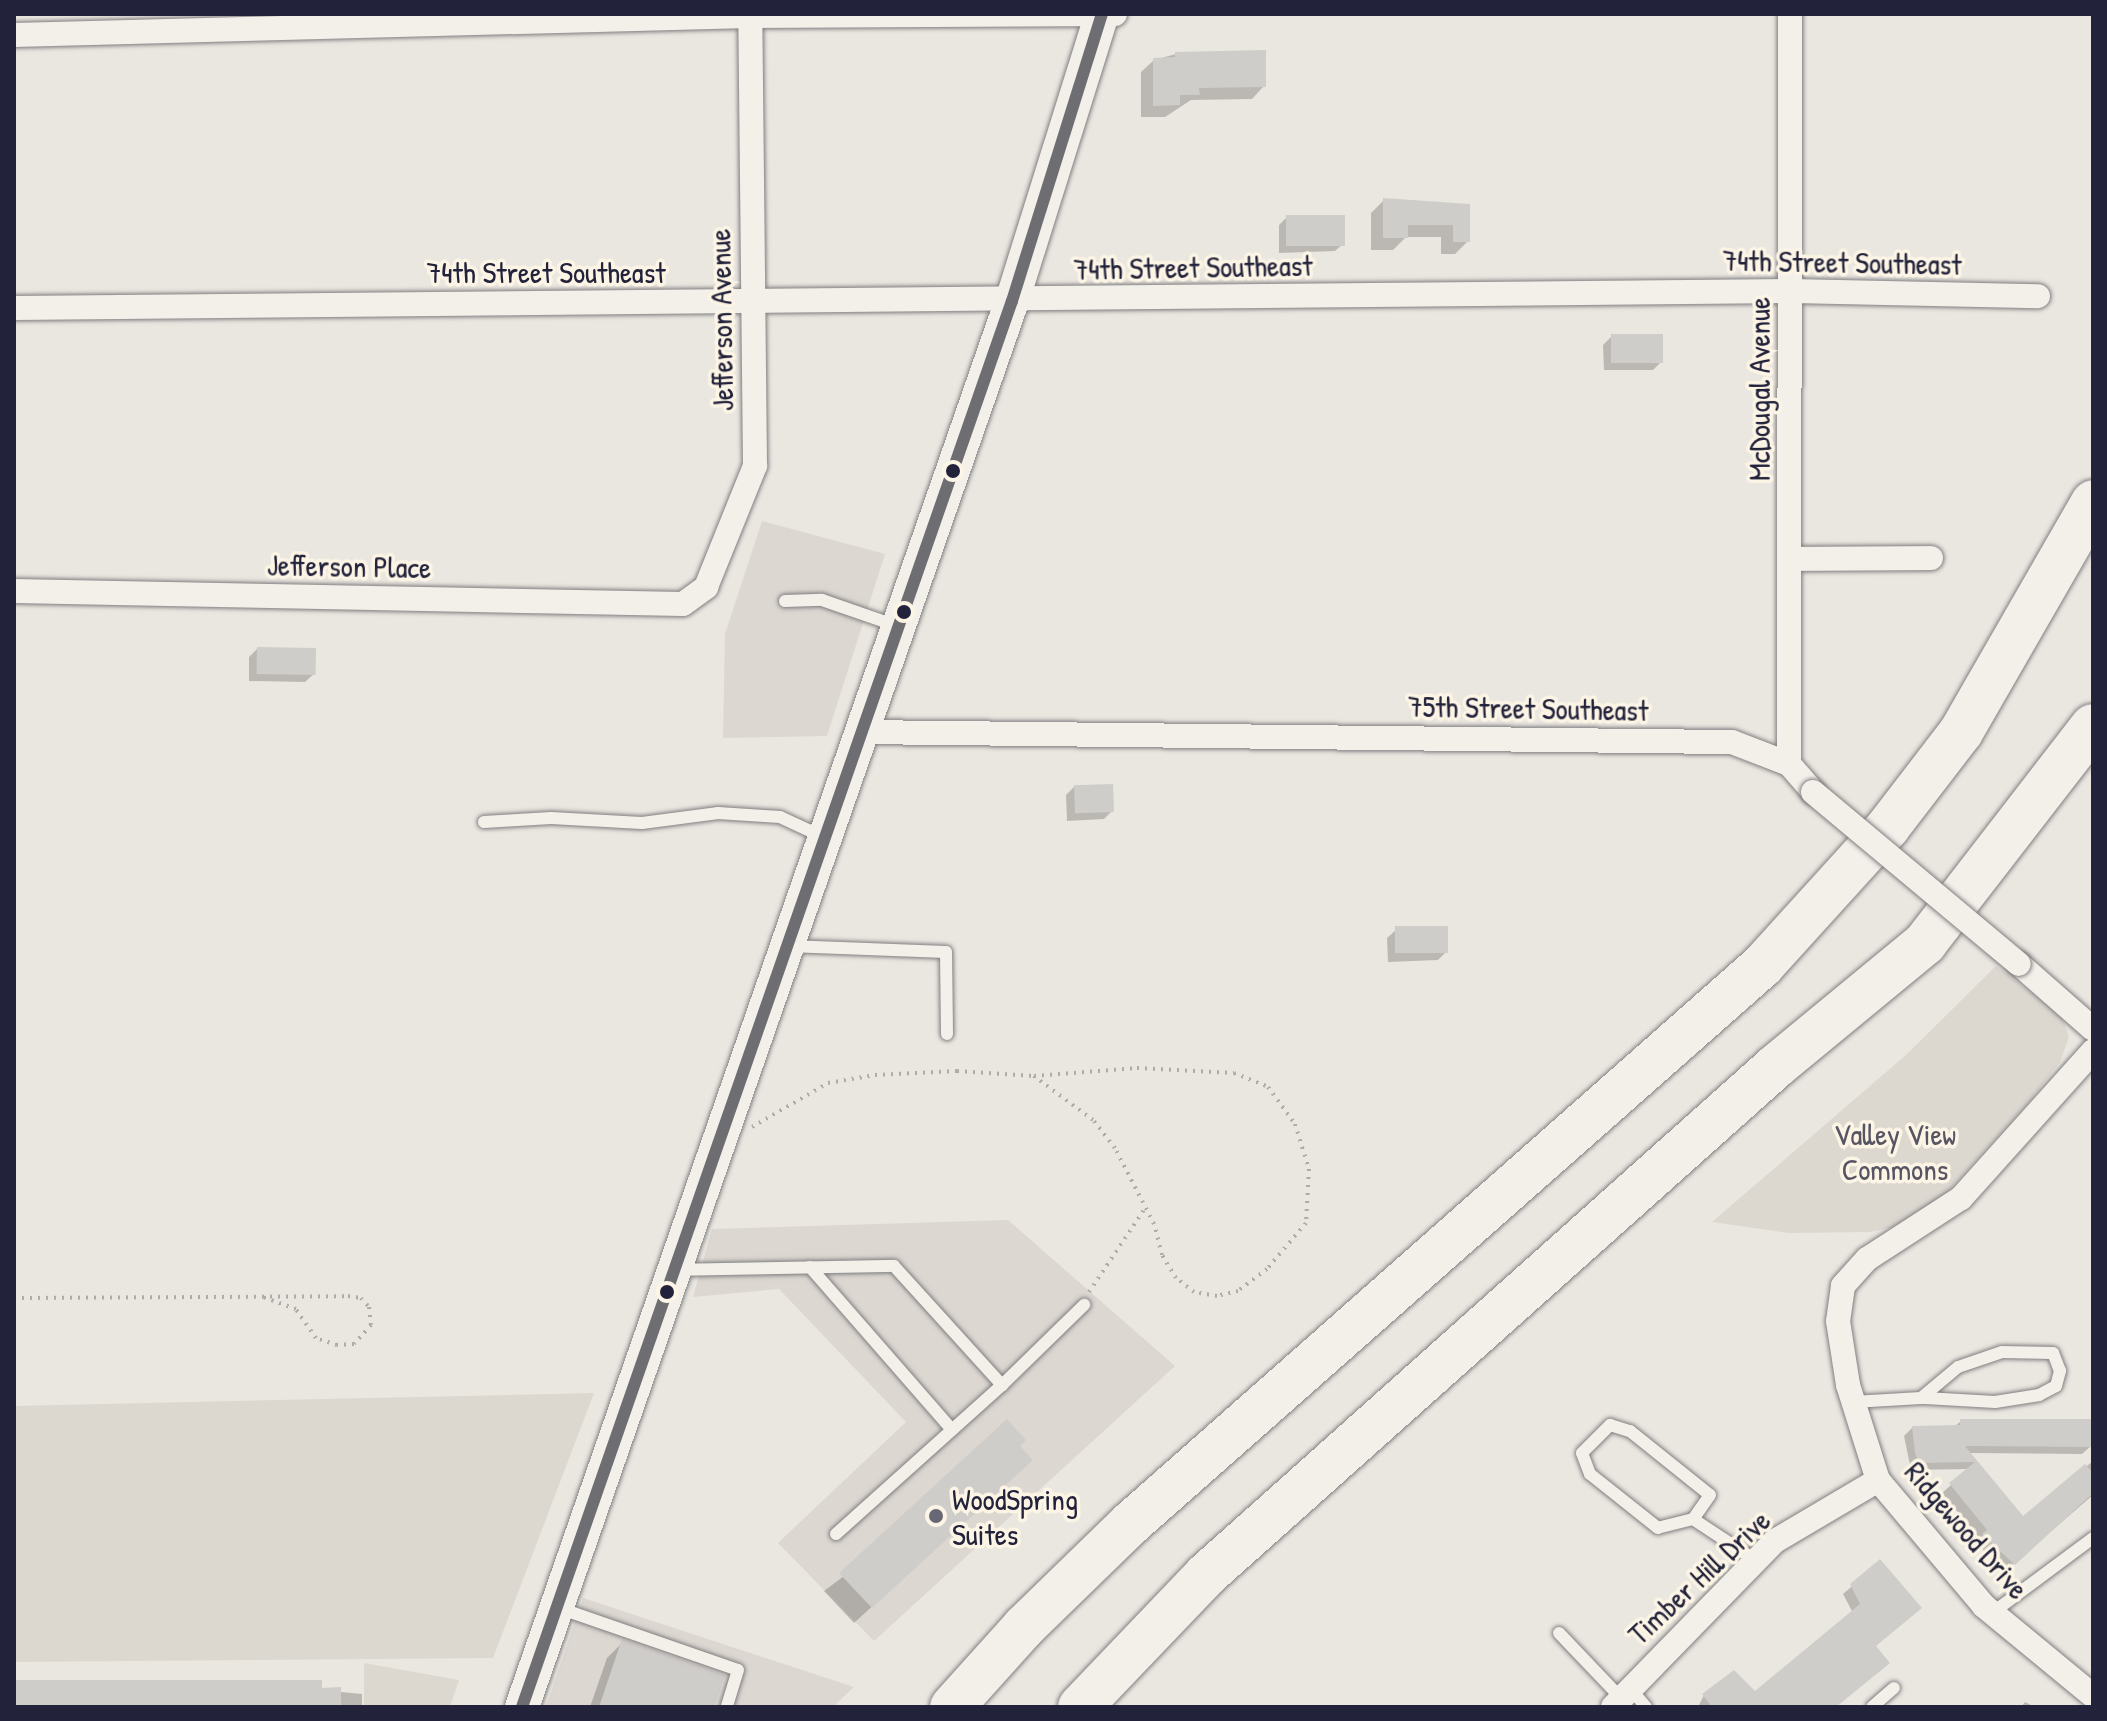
<!DOCTYPE html>
<style>
body{margin:0}
#map{position:relative;width:2107px;height:1721px;overflow:hidden;background:#eae7e0;font-family:"Patrick Hand",sans-serif}
div>[style]{position:absolute}
.built>*{inset:0;background:#dcd7d1}
.green>*{inset:0;background:#dcd8d0}
.shadow>*{inset:0;background:#0003}
.building>*{inset:0;background:#cfcdc9;transform-origin:0 0}
.path>*{height:4px;margin-top:-2px;transform-origin:0;background:repeating-linear-gradient(90deg,#aeacab 0 2px,transparent 0 8px)}
.roads{filter:drop-shadow(0 0 2px #807f81) drop-shadow(0 0 2px #807f81)}
.lane>*{height:12px;margin:-6px;padding:0 6px;transform-origin:6px;border-radius:6px;background:#f3f0ea}
.street>*{height:24px;margin:-12px;padding:0 12px;transform-origin:12px;border-radius:12px;background:#f3f0ea}
.secondary>*{height:34px;margin:-17px;padding:0 17px;transform-origin:17px;border-radius:17px;background:#f3f0ea}
.highway>*{height:44px;margin:-22px;padding:0 22px;transform-origin:22px;border-radius:22px;background:#f3f0ea}
.bridges{filter:drop-shadow(0 0 2px #807f81) drop-shadow(0 0 2px #807f81)}
.street-bridge>*{height:24px;margin:-12px;padding:0 12px;transform-origin:12px;border-radius:12px;background:#f3f0ea}
.bus-1>*{height:12px;margin:-6px;padding:0 6px;transform-origin:6px;border-radius:6px;background:#6e6d72}
.dots>*{width:22px;height:22px;translate:-50% -50%;box-sizing:border-box;border:4px solid #fcf5e5;border-radius:50%}
span{translate:-50% -50%;white-space:nowrap;text-align:center;line-height:1.15;-webkit-text-stroke:7px #fcf5e5;paint-order:stroke}
.street-label{font-size:30px;color:#22223b}
.park-label{font-size:30px;color:#575564}
.poi-label{font-size:30px;color:#22223b}
.left{translate:0 -50%;text-align:left}
.frame{position:absolute;inset:0;border:16px solid #22223b;pointer-events:none}
</style>
<div id="map">
<div class="built">
<i style="clip-path:polygon(762px 521px,885px 554px,827px 736px,723px 738px,725px 634px)"></i>
<i style="clip-path:polygon(1008px 1220px,1175px 1366px,874px 1641px,778px 1543px,906px 1422px,779px 1289px,693px 1297px,712px 1229px)"></i>
<i style="clip-path:polygon(583px 1598px,854px 1687px,833px 1707px,546px 1707px)"></i>
</div>
<div class="green">
<i style="clip-path:polygon(1996px 966px,2061px 1015px,2069px 1037px,2060px 1062px,2029px 1102px,1939px 1201px,1899px 1226px,1870px 1232px,1788px 1233px,1712px 1222px,1907px 1054px)"></i>
<i style="clip-path:polygon(594px 1393px,493px 1658px,14px 1662px,14px 1406px)"></i>
<i style="clip-path:polygon(364px 1663px,459px 1680px,450px 1707px,364px 1707px)"></i>
</div>
<div class="shadow">
<i style="clip-path:polygon(1176px 54px,1264px 86px,1252px 99px,1191px 100px,1165px 117px,1141px 117px,1141px 72px,1154px 60px)"></i>
<i style="clip-path:polygon(1384px 200px,1468px 206px,1468px 241px,1455px 254px,1441px 254px,1441px 237px,1406px 237px,1393px 250px,1371px 250px,1371px 213px)"></i>
<i style="clip-path:polygon(1287px 217px,1344px 243px,1335px 251px,1279px 253px,1279px 225px)"></i>
<i style="clip-path:polygon(1611px 337px,1661px 362px,1653px 370px,1604px 370px,1603px 345px)"></i>
<i style="clip-path:polygon(257px 649px,314px 674px,305px 682px,249px 681px,249px 657px)"></i>
<i style="clip-path:polygon(1074px 787px,1112px 811px,1104px 819px,1067px 821px,1066px 795px)"></i>
<i style="clip-path:polygon(1396px 930px,1446px 952px,1438px 960px,1388px 962px,1387px 938px)"></i>
<i style="clip-path:polygon(1961px 1421px,2091px 1446px,2082px 1454px,1969px 1453px,2022px 1519px,2093px 1461px,2093px 1495px,2005px 1571px,1976px 1543px,1980px 1539px,1942px 1493px,1969px 1469px,1911px 1470px,1904px 1436px,1912px 1428px,1954px 1427px)"></i>
<i style="clip-path:polygon(1017px 1446px,1013px 1477px,854px 1623px,824px 1591px)"></i>
<i style="clip-path:polygon(1880px 1562px,1874px 1647px,1835px 1707px,1698px 1707px,1704px 1695px,1755px 1694px,1853px 1613px,1843px 1594px)"></i>
<i style="clip-path:polygon(623px 1642px,711px 1707px,590px 1707px,607px 1658px)"></i>
<i style="clip-path:polygon(14px 1682px,320px 1690px,362px 1694px,362px 1707px,14px 1707px)"></i>
<i style="clip-path:polygon(2025px 1702px,2035px 1707px,2021px 1707px)"></i>
</div>
<div class="building">
<i style="clip-path:polygon(1266px 50px,1266px 87px,1199px 88px,1200px 95px,1180px 95px,1180px 105px,1153px 106px,1153px 58px,1175px 57px,1175px 52px)"></i>
<i style="clip-path:polygon(1383px 198px,1470px 204px,1470px 242px,1453px 242px,1453px 225px,1408px 225px,1408px 238px,1383px 238px)"></i>
<i style="left:1286px;top:215px;width:59px;height:31px"></i>
<i style="left:1663px;top:334px;width:29px;height:52px;rotate:90deg"></i>
<i style="left:257px;top:647px;width:59px;height:27px;rotate:1deg"></i>
<i style="left:1113px;top:784px;width:28px;height:39px;rotate:88deg"></i>
<i style="left:1448px;top:926px;width:27px;height:53px;rotate:90deg"></i>
<i style="clip-path:polygon(1007px 1419px,1026px 1440px,1020px 1446px,1033px 1460px,872px 1608px,839px 1573px)"></i>
<i style="clip-path:polygon(1960px 1419px,2093px 1419px,2093px 1447px,1965px 1446px,2023px 1516px,2085px 1464px,2093px 1473px,2093px 1493px,2015px 1565px,1982px 1534px,1987px 1530px,1949px 1483px,1975px 1462px,1919px 1463px,1915px 1453px,1912px 1426px,1960px 1425px)"></i>
<i style="clip-path:polygon(1880px 1559px,1922px 1608px,1876px 1646px,1890px 1663px,1836px 1707px,1712px 1707px,1702px 1694px,1734px 1670px,1755px 1691px,1860px 1604px,1850px 1584px)"></i>
<i style="clip-path:polygon(622px 1639px,725px 1675px,714px 1707px,599px 1707px)"></i>
<i style="clip-path:polygon(14px 1680px,322px 1680px,322px 1688px,341px 1687px,341px 1707px,14px 1707px)"></i>
</div>
<div class="path">
<i style="left:752px;top:1127px;width:88px;rotate:-30.1deg"></i>
<i style="left:828px;top:1083px;width:48px;rotate:-9.7deg"></i>
<i style="left:875px;top:1075px;width:82px;rotate:-2.8deg"></i>
<i style="left:957px;top:1071px;width:77px;rotate:3.7deg"></i>
<i style="left:1034px;top:1076px;width:103px;rotate:-4.4deg"></i>
<i style="left:1137px;top:1068px;width:97px;rotate:3deg"></i>
<i style="left:1234px;top:1073px;width:37px;rotate:22deg"></i>
<i style="left:1268px;top:1087px;width:46px;rotate:53.9deg"></i>
<i style="left:1295px;top:1124px;width:47px;rotate:72.7deg"></i>
<i style="left:1309px;top:1169px;width:54px;rotate:93.2deg"></i>
<i style="left:1306px;top:1223px;width:60px;rotate:130.3deg"></i>
<i style="left:1267px;top:1269px;width:36px;rotate:143deg"></i>
<i style="left:1238px;top:1291px;width:22px;rotate:167deg"></i>
<i style="left:1217px;top:1296px;width:23px;rotate:-170deg"></i>
<i style="left:1194px;top:1292px;width:23px;rotate:-142deg"></i>
<i style="left:1176px;top:1278px;width:27px;rotate:-121deg"></i>
<i style="left:1162px;top:1255px;width:32px;rotate:-104deg"></i>
<i style="left:1154px;top:1224px;width:85px;rotate:-117.2deg"></i>
<i style="left:1115px;top:1148px;width:36px;rotate:-128deg"></i>
<i style="left:1093px;top:1120px;width:74px;rotate:-143.3deg"></i>
<i style="left:1089px;top:1292px;width:102px;rotate:-56.2deg"></i>
<i style="left:14px;top:1298px;width:334px;rotate:-0.3deg"></i>
<i style="left:348px;top:1296px;width:13px;rotate:9deg"></i>
<i style="left:361px;top:1298px;width:12px;rotate:48deg"></i>
<i style="left:369px;top:1307px;width:18px;rotate:84deg"></i>
<i style="left:371px;top:1325px;width:25px;rotate:132deg"></i>
<i style="left:354px;top:1344px;width:17px;rotate:177deg"></i>
<i style="left:337px;top:1345px;width:22px;rotate:-162deg"></i>
<i style="left:316px;top:1338px;width:35px;rotate:-125deg"></i>
<i style="left:296px;top:1309px;width:35px;rotate:-160deg"></i>
</div>
<div class="roads">
<div class="lane">
<i style="left:785px;top:601px;width:37px;rotate:-2deg"></i>
<i style="left:822px;top:600px;width:79px;rotate:19.1deg"></i>
<i style="left:484px;top:822px;width:67px;rotate:-3.4deg"></i>
<i style="left:551px;top:818px;width:91px;rotate:3.1deg"></i>
<i style="left:642px;top:823px;width:77px;rotate:-7.5deg"></i>
<i style="left:718px;top:813px;width:62px;rotate:3.7deg"></i>
<i style="left:780px;top:817px;width:47px;rotate:24.9deg"></i>
<i style="left:788px;top:946px;width:158px;rotate:2.2deg"></i>
<i style="left:946px;top:952px;width:82px;rotate:89.3deg"></i>
<i style="left:810px;top:1267px;width:216px;rotate:48.9deg"></i>
<i style="left:676px;top:1270px;width:218px;rotate:-1.1deg"></i>
<i style="left:894px;top:1266px;width:161px;rotate:47.8deg"></i>
<i style="left:1002px;top:1385px;width:223px;rotate:138.1deg"></i>
<i style="left:1002px;top:1385px;width:115px;rotate:-44.3deg"></i>
<i style="left:1853px;top:1402px;width:68px;rotate:-3.4deg"></i>
<i style="left:1921px;top:1398px;width:4px"></i>
<i style="left:1925px;top:1398px;width:70px;rotate:3.3deg"></i>
<i style="left:1995px;top:1402px;width:45px;rotate:-9deg"></i>
<i style="left:2039px;top:1395px;width:19px;rotate:-28deg"></i>
<i style="left:2056px;top:1386px;width:16px;rotate:-75deg"></i>
<i style="left:2060px;top:1371px;width:19px;rotate:-111deg"></i>
<i style="left:2053px;top:1353px;width:51px;rotate:-178.9deg"></i>
<i style="left:2002px;top:1352px;width:46px;rotate:161.2deg"></i>
<i style="left:1958px;top:1367px;width:48px;rotate:140deg"></i>
<i style="left:1693px;top:1519px;width:36px;rotate:166deg"></i>
<i style="left:1658px;top:1528px;width:87px;rotate:-141.5deg"></i>
<i style="left:1590px;top:1474px;width:22px;rotate:-111deg"></i>
<i style="left:1582px;top:1453px;width:40px;rotate:-45deg"></i>
<i style="left:1610px;top:1425px;width:21px;rotate:17deg"></i>
<i style="left:1630px;top:1431px;width:102px;rotate:38.7deg"></i>
<i style="left:1710px;top:1495px;width:29px;rotate:125deg"></i>
<i style="left:1693px;top:1519px;width:74px;rotate:33.5deg"></i>
<i style="left:559px;top:1608px;width:189px;rotate:19.1deg"></i>
<i style="left:738px;top:1670px;width:39px;rotate:107deg"></i>
<i style="left:1992px;top:1613px;width:126px;rotate:-36.6deg"></i>
<i style="left:1559px;top:1633px;width:90px;rotate:46.4deg"></i>
<i style="left:1630px;top:1688px;width:25px;rotate:50deg"></i>
<i style="left:1872px;top:1707px;width:29px;rotate:-41deg"></i>
</div>
<div class="street">
<i style="left:14px;top:35px;width:736px;rotate:-1.48deg"></i>
<i style="left:750px;top:16px;width:365px;rotate:-0.3deg"></i>
<i style="left:14px;top:308px;width:1777px;rotate:-0.55deg"></i>
<i style="left:1791px;top:291px;width:247px;rotate:1.2deg"></i>
<i style="left:1793px;top:559px;width:138px;rotate:-0.4deg"></i>
<i style="left:14px;top:591px;width:669px;rotate:1.11deg"></i>
<i style="left:683px;top:604px;width:29px;rotate:-36deg"></i>
<i style="left:706px;top:587px;width:131px;rotate:-68deg"></i>
<i style="left:755px;top:466px;width:452px;rotate:-90.6deg"></i>
<i style="left:859px;top:732px;width:873px;rotate:0.66deg"></i>
<i style="left:1732px;top:742px;width:61px;rotate:21.1deg"></i>
<i style="left:1789px;top:764px;width:37px;rotate:49deg"></i>
<i style="left:1789px;top:764px;width:750px;rotate:-89.92deg"></i>
<i style="left:2019px;top:964px;width:98px;rotate:41.3deg"></i>
<i style="left:2093px;top:1051px;width:198px;rotate:131.9deg"></i>
<i style="left:1961px;top:1198px;width:112px;rotate:147deg"></i>
<i style="left:1867px;top:1259px;width:36px;rotate:132deg"></i>
<i style="left:1843px;top:1286px;width:35px;rotate:98deg"></i>
<i style="left:1838px;top:1321px;width:65px;rotate:81.1deg"></i>
<i style="left:1848px;top:1385px;width:100px;rotate:72.5deg"></i>
<i style="left:1878px;top:1480px;width:165px;rotate:49.9deg"></i>
<i style="left:1984px;top:1606px;width:141px;rotate:39.5deg"></i>
<i style="left:1613px;top:1707px;width:232px;rotate:-45.7deg"></i>
<i style="left:1775px;top:1541px;width:120px;rotate:-30.6deg"></i>
</div>
<div class="secondary">
<i style="left:522px;top:1707px;width:1489px;rotate:-70.79deg"></i>
<i style="left:1012px;top:301px;width:301px;rotate:-72.6deg"></i>
</div>
<div class="highway">
<i style="left:952px;top:1707px;width:108px;rotate:-48deg"></i>
<i style="left:1024px;top:1627px;width:149px;rotate:-44.2deg"></i>
<i style="left:1131px;top:1523px;width:842px;rotate:-41.44deg"></i>
<i style="left:1762px;top:966px;width:188px;rotate:-47.8deg"></i>
<i style="left:1888px;top:827px;width:120px;rotate:-52.5deg"></i>
<i style="left:1961px;top:732px;width:265px;rotate:-60.1deg"></i>
<i style="left:1080px;top:1707px;width:182px;rotate:-46.3deg"></i>
<i style="left:1206px;top:1575px;width:764px;rotate:-41.76deg"></i>
<i style="left:1776px;top:1066px;width:193px;rotate:-39.5deg"></i>
<i style="left:1925px;top:943px;width:274px;rotate:-52.3deg"></i>
</div>
</div>
<div class="bridges">
<div class="street-bridge">
<i style="left:1813px;top:792px;width:268px;rotate:39.9deg"></i>
</div>
</div>
<div class="bus-1">
<i style="left:522px;top:1707px;width:1489px;rotate:-70.79deg"></i>
<i style="left:1012px;top:301px;width:301px;rotate:-72.6deg"></i>
</div>
<div class="dots">
<i style="left:953px;top:471px;background:#22223b"></i>
<i style="left:904px;top:612px;background:#22223b"></i>
<i style="left:667px;top:1292px;background:#22223b"></i>
<i style="left:936px;top:1516px;background:#686775"></i>
</div>
<div class="street-label">
<span style="left:1842px;top:262px;rotate:1deg">74th Street Southeast</span>
<span style="left:1193px;top:267px;rotate:-1deg">74th Street Southeast</span>
<span style="left:546px;top:272px">74th Street Southeast</span>
<span style="left:721px;top:320px;rotate:-91deg">Jefferson Avenue</span>
<span style="left:1759px;top:389px;rotate:-90deg">McDougal Avenue</span>
<span style="left:349px;top:566px;rotate:1deg">Jefferson Place</span>
<span style="left:1528px;top:708px;rotate:1deg">75th Street Southeast</span>
<span style="left:1967px;top:1530px;rotate:49deg">Ridgewood Drive</span>
<span style="left:1699px;top:1577px;rotate:-43deg">Timber Hill Drive</span>
</div>
<div class="park-label">
<span style="left:1895px;top:1151px">Valley View<br>Commons</span>
</div>
<div class="poi-label">
<span class="left" style="left:952px;top:1516px">WoodSpring<br>Suites</span>
</div>
<div class="frame"></div>
</div>
